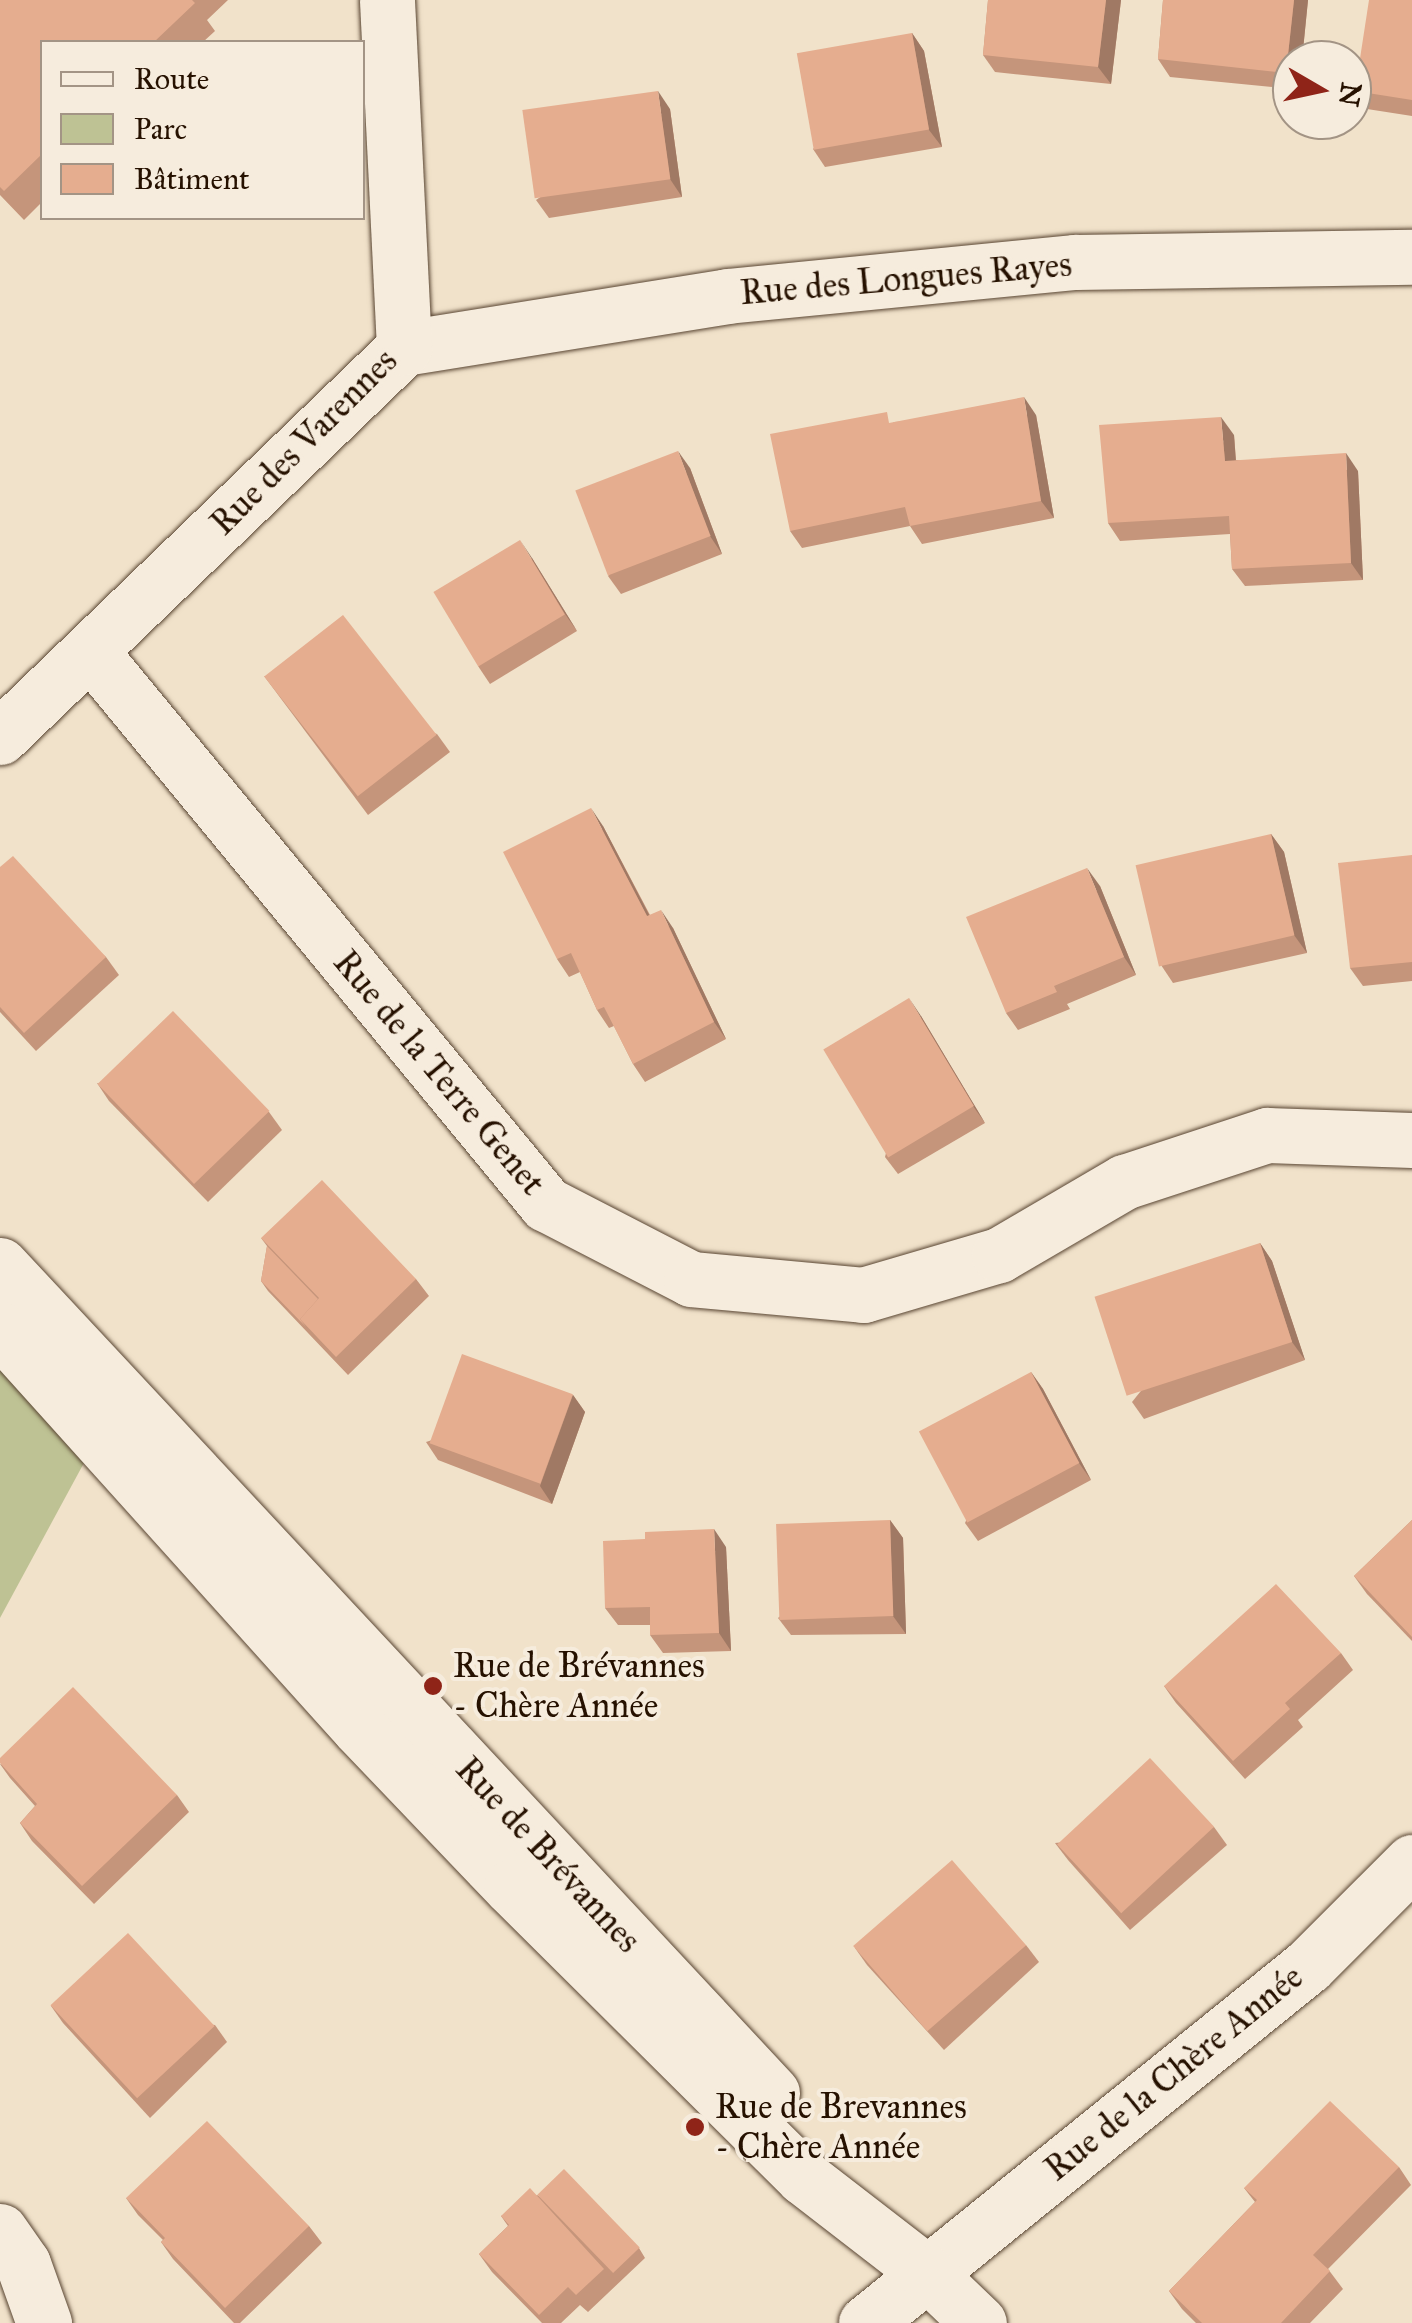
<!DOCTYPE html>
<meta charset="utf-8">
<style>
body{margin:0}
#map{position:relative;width:1412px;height:2323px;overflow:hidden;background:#f1e2ca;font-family:"IM FELL Great Primer",serif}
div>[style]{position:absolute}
.green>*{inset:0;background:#bec294}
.roads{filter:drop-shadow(0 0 2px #594532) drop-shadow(0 0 2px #594532)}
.minor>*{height:55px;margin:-27.5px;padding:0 27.5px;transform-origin:27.5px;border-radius:27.5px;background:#f6ecdd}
.tertiary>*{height:55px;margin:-27.5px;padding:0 27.5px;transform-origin:27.5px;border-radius:27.5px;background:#f6ecdd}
.wall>*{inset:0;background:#c5957b}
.shaded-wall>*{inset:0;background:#a07964}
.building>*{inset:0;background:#e5ad8f;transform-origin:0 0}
.dots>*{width:28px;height:28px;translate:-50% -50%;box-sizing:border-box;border:5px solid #f6ecdd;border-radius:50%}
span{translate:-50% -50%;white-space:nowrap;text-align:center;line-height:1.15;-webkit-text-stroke:8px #f6ecdd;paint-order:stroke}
.street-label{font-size:35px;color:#261100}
.poi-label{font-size:35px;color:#261100}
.left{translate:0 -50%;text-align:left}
.legend{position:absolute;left:40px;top:40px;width:325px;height:180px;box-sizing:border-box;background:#f6ecdd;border:2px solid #a39485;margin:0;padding:12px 18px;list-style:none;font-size:30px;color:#261100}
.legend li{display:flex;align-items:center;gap:20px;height:50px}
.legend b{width:50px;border:2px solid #a39485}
.north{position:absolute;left:1272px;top:40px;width:100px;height:100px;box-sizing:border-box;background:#f6ecdd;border:2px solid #a39485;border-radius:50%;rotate:99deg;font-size:28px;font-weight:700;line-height:40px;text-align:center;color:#261100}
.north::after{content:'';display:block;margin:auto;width:35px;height:45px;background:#8f2418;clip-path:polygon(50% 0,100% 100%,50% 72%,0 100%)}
</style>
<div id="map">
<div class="green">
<i style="clip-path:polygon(0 1329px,98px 1437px,0 1618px)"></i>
</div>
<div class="roads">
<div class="minor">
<i style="left:404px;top:348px;width:327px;rotate:-9.1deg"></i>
<i style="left:727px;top:296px;width:350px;rotate:-5.6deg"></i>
<i style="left:1075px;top:262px;width:337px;rotate:-0.9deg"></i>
<i style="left:90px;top:651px;width:717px;rotate:50.49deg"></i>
<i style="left:546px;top:1204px;width:163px;rotate:27.3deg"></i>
<i style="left:691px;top:1279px;width:173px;rotate:5.3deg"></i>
<i style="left:863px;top:1295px;width:142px;rotate:-16.4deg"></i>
<i style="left:999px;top:1255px;width:145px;rotate:-30.3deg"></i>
<i style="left:1124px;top:1182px;width:151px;rotate:-18.2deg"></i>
<i style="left:1267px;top:1135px;width:145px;rotate:2deg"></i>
<i style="left:0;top:737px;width:561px;rotate:-43.92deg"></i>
<i style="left:404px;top:348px;width:348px;rotate:-92.8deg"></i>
<i style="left:0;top:2231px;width:40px;rotate:55.1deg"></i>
<i style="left:23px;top:2264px;width:63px;rotate:70.4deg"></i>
<i style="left:866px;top:2323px;width:568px;rotate:-38.93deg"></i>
<i style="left:1308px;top:1966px;width:147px;rotate:-45deg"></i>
</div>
<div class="tertiary">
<i style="left:0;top:1265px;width:1132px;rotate:47deg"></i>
<i style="left:0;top:1329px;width:537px;rotate:48.02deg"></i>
<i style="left:359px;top:1728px;width:220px;rotate:46.3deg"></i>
<i style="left:511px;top:1887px;width:412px;rotate:44.8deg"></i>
<i style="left:803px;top:2177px;width:157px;rotate:37.7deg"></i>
<i style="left:927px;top:2273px;width:72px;rotate:43.9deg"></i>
</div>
</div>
<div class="wall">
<i style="clip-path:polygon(0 0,228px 0,207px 20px,215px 31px,203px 42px,42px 42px,42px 202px,24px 220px,0 195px)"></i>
<i style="clip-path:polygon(988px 0,1121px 0,1111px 84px,995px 72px,983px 55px)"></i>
<i style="clip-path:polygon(1163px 0,1308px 0,1302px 60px,1292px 60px,1292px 89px,1170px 77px,1158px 59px)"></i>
<i style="clip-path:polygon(1412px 0,1412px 116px,1367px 109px,1355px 91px)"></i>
<i style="clip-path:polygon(912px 33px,924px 51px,942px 147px,825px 167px,813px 149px)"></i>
<i style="clip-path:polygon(670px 109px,682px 197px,549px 218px,536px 200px)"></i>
<i style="clip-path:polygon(1036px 415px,1054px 518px,922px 544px,910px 526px,802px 548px,790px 531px,894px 422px)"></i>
<i style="clip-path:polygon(1234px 435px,1236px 460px,1358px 471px,1363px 580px,1245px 586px,1232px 569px,1230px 534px,1120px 541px,1108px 523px)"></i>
<i style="clip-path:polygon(690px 468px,722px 554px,621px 594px,608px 576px)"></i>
<i style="clip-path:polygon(532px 558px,577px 631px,490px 684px,478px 666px)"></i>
<i style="clip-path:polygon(264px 676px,437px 734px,450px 752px,368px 815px)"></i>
<i style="clip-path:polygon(603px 826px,650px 915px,673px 928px,726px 1039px,645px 1082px,633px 1064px,614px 1026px,609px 1028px,597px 1010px,580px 972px,569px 977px,557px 959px)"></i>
<i style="clip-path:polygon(1271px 834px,1284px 852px,1307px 953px,1173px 983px,1161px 965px)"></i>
<i style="clip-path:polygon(1412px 855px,1412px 981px,1363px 986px,1350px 968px)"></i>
<i style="clip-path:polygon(0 867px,106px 957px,119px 975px,36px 1051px,0 1012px)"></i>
<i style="clip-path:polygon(1100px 886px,1136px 975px,1067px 1004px,1070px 1009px,1018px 1030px,1006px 1013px)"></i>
<i style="clip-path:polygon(921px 1016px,985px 1123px,898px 1174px,885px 1157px)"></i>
<i style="clip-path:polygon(97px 1083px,269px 1112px,282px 1130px,208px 1202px,109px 1101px)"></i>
<i style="clip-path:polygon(261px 1238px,416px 1279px,429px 1296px,348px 1375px,268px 1291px,261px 1281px,267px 1246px)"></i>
<i style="clip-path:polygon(1260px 1243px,1272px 1261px,1305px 1360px,1144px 1419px,1132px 1402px)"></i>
<i style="clip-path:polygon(1031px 1372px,1043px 1389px,1091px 1480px,978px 1541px,965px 1523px)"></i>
<i style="clip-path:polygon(573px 1395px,585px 1412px,552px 1504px,438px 1460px,426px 1442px)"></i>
<i style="clip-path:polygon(890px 1520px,903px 1538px,906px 1634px,791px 1635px,778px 1618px)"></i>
<i style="clip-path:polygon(1412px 1520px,1412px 1641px,1367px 1594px,1354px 1576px)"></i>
<i style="clip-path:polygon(726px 1547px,731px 1651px,663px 1653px,650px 1635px,650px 1625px,618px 1625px,605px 1608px)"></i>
<i style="clip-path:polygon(1341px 1653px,1353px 1670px,1298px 1720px,1303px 1727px,1245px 1779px,1176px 1703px,1164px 1686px)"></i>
<i style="clip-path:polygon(0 1764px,177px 1795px,189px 1812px,94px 1904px,32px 1841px,20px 1823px,35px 1806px,10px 1778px)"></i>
<i style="clip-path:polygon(1214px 1827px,1227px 1845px,1130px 1930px,1068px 1860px,1055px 1843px)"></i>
<i style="clip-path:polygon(1026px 1945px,1039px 1962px,944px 2050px,867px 1965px,855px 1948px)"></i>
<i style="clip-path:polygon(51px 2006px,215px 2025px,227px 2042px,150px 2118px,63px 2023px)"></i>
<i style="clip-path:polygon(1399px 2167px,1411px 2185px,1328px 2269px,1343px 2289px,1310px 2323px,1196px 2323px,1182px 2309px,1169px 2291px,1255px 2202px,1244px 2188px)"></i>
<i style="clip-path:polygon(537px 2195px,639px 2248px,645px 2258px,588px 2312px,580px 2305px,561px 2323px,542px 2323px,492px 2272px,479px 2254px,508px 2226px,501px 2216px)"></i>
<i style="clip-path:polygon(126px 2198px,309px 2226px,322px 2243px,240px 2323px,234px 2323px,173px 2259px,161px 2242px,163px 2240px,138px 2215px)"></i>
</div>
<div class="shaded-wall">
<i style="clip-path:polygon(1106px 0,1121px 0,1111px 84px,1098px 67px)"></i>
<i style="clip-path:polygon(1294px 0,1308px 0,1302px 60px,1292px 60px,1292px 81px,1286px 73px)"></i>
<i style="clip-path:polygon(912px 33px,924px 51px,942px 147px,929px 130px)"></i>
<i style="clip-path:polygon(658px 91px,670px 109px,682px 197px,670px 179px)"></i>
<i style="clip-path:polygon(1024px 397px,1036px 415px,1054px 518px,1041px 501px)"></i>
<i style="clip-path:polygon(1221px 417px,1234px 435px,1237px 478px,1225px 461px)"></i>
<i style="clip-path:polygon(678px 451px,690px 468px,722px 554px,710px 536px)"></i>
<i style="clip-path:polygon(1346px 453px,1358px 471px,1363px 580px,1351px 563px)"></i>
<i style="clip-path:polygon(520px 540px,532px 558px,577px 631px,565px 614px)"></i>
<i style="clip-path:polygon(591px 808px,603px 826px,659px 934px,647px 916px)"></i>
<i style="clip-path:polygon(1271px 834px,1284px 852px,1307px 953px,1294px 935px)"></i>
<i style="clip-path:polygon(1087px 868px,1100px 886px,1136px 975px,1124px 957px)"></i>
<i style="clip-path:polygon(661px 910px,673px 928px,726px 1039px,714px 1022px)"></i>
<i style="clip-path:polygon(909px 998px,921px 1016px,985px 1123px,973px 1106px)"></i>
<i style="clip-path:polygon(1260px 1243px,1272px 1261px,1305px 1360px,1292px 1342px)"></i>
<i style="clip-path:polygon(1031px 1372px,1043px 1389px,1091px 1480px,1079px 1463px)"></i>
<i style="clip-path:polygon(573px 1395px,585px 1412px,552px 1504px,540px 1486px)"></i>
<i style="clip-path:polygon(890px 1520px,903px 1538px,906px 1634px,893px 1616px)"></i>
<i style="clip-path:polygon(714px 1529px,726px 1547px,731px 1651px,719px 1633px)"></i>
</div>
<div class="building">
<i style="clip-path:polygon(0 0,192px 0,195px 3px,154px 42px,42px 42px,42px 154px,4px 191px,0 187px)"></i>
<i style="clip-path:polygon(988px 0,1106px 0,1098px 67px,983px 55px)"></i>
<i style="clip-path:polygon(1163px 0,1294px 0,1286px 73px,1158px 59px)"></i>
<i style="clip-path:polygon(1369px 0,1412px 0,1412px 100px,1355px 91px)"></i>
<i style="left:912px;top:33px;width:98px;height:117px;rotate:80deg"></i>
<i style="left:658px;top:91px;width:89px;height:137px;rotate:82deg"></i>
<i style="clip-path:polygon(1024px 397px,1041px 501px,910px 526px,905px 507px,790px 531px,770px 434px,887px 412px,889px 423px)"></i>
<i style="clip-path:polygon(1221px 417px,1225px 461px,1346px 453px,1351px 563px,1232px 569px,1229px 516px,1108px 523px,1099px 425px)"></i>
<i style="left:678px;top:451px;width:91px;height:110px;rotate:69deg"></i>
<i style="left:520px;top:540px;width:87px;height:101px;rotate:59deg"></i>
<i style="left:343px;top:615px;width:152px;height:100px;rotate:52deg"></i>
<i style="clip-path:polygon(591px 808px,647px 916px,661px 910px,714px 1022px,633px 1064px,604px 1007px,597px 1010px,571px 953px,557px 959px,503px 852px)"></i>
<i style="left:1271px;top:834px;width:104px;height:139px;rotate:77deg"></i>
<i style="clip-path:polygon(1412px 855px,1412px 962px,1350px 968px,1338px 863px)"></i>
<i style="clip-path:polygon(13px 856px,106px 957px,24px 1033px,0 1007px,0 867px)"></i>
<i style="clip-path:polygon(1087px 868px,1124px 957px,1054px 986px,1057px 992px,1006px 1013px,966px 917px)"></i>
<i style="left:909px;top:998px;width:126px;height:100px;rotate:59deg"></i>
<i style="left:173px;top:1011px;width:139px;height:105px;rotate:46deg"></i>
<i style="clip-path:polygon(322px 1180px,416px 1279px,336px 1357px,300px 1319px,319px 1298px,261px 1238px)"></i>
<i style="left:1260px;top:1243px;width:104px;height:174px;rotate:72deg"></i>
<i style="clip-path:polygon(267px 1246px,318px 1299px,300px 1319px,306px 1327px,261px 1281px)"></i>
<i style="left:462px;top:1354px;width:118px;height:95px;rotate:20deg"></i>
<i style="left:1031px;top:1372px;width:103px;height:127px;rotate:62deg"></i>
<i style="left:890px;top:1520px;width:96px;height:114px;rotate:88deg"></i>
<i style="clip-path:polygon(1412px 1520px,1412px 1637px,1354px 1576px)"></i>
<i style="clip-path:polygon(714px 1529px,719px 1633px,650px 1635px,650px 1607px,605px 1608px,603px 1541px,645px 1539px,645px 1532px)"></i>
<i style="clip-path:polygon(1276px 1584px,1341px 1653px,1285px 1703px,1290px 1709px,1233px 1761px,1164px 1686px)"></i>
<i style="clip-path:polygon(73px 1687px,177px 1795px,82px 1886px,20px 1823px,37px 1804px,0 1763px,0 1758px)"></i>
<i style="left:1150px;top:1758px;width:94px;height:127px;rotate:47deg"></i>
<i style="left:952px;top:1860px;width:113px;height:131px;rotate:49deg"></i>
<i style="left:128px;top:1933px;width:127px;height:106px;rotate:47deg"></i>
<i style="clip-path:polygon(1330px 2101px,1399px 2167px,1313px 2255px,1330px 2271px,1281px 2323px,1202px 2323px,1169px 2291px,1257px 2200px,1244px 2188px)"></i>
<i style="clip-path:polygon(207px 2121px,309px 2226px,225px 2308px,161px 2242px,165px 2238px,126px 2198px)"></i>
<i style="left:564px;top:2169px;width:109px;height:37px;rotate:46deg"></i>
<i style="clip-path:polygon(530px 2188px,604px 2269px,576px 2295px,568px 2287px,539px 2315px,479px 2254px,509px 2225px,501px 2216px)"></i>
</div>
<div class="dots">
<i style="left:433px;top:1686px;background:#8f2418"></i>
<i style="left:695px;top:2127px;background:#8f2418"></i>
</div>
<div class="street-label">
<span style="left:906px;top:279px;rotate:-5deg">Rue des Longues Rayes</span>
<span style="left:304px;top:442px;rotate:-45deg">Rue des Varennes</span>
<span style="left:439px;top:1073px;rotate:50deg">Rue de la Terre Genet</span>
<span style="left:548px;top:1855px;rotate:47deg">Rue de Brévannes</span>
<span style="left:1174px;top:2073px;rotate:-39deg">Rue de la Chère Année</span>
</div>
<div class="poi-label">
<span class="left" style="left:453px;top:1686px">Rue de Brévannes<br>- Chère Année</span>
<span class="left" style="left:715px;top:2127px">Rue de Brevannes<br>- Chère Année</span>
</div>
<ul class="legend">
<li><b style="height:12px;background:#f6ecdd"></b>Route</li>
<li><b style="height:28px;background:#bec294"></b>Parc</li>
<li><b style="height:28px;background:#e5ad8f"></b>Bâtiment</li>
</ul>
<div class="north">N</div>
</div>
